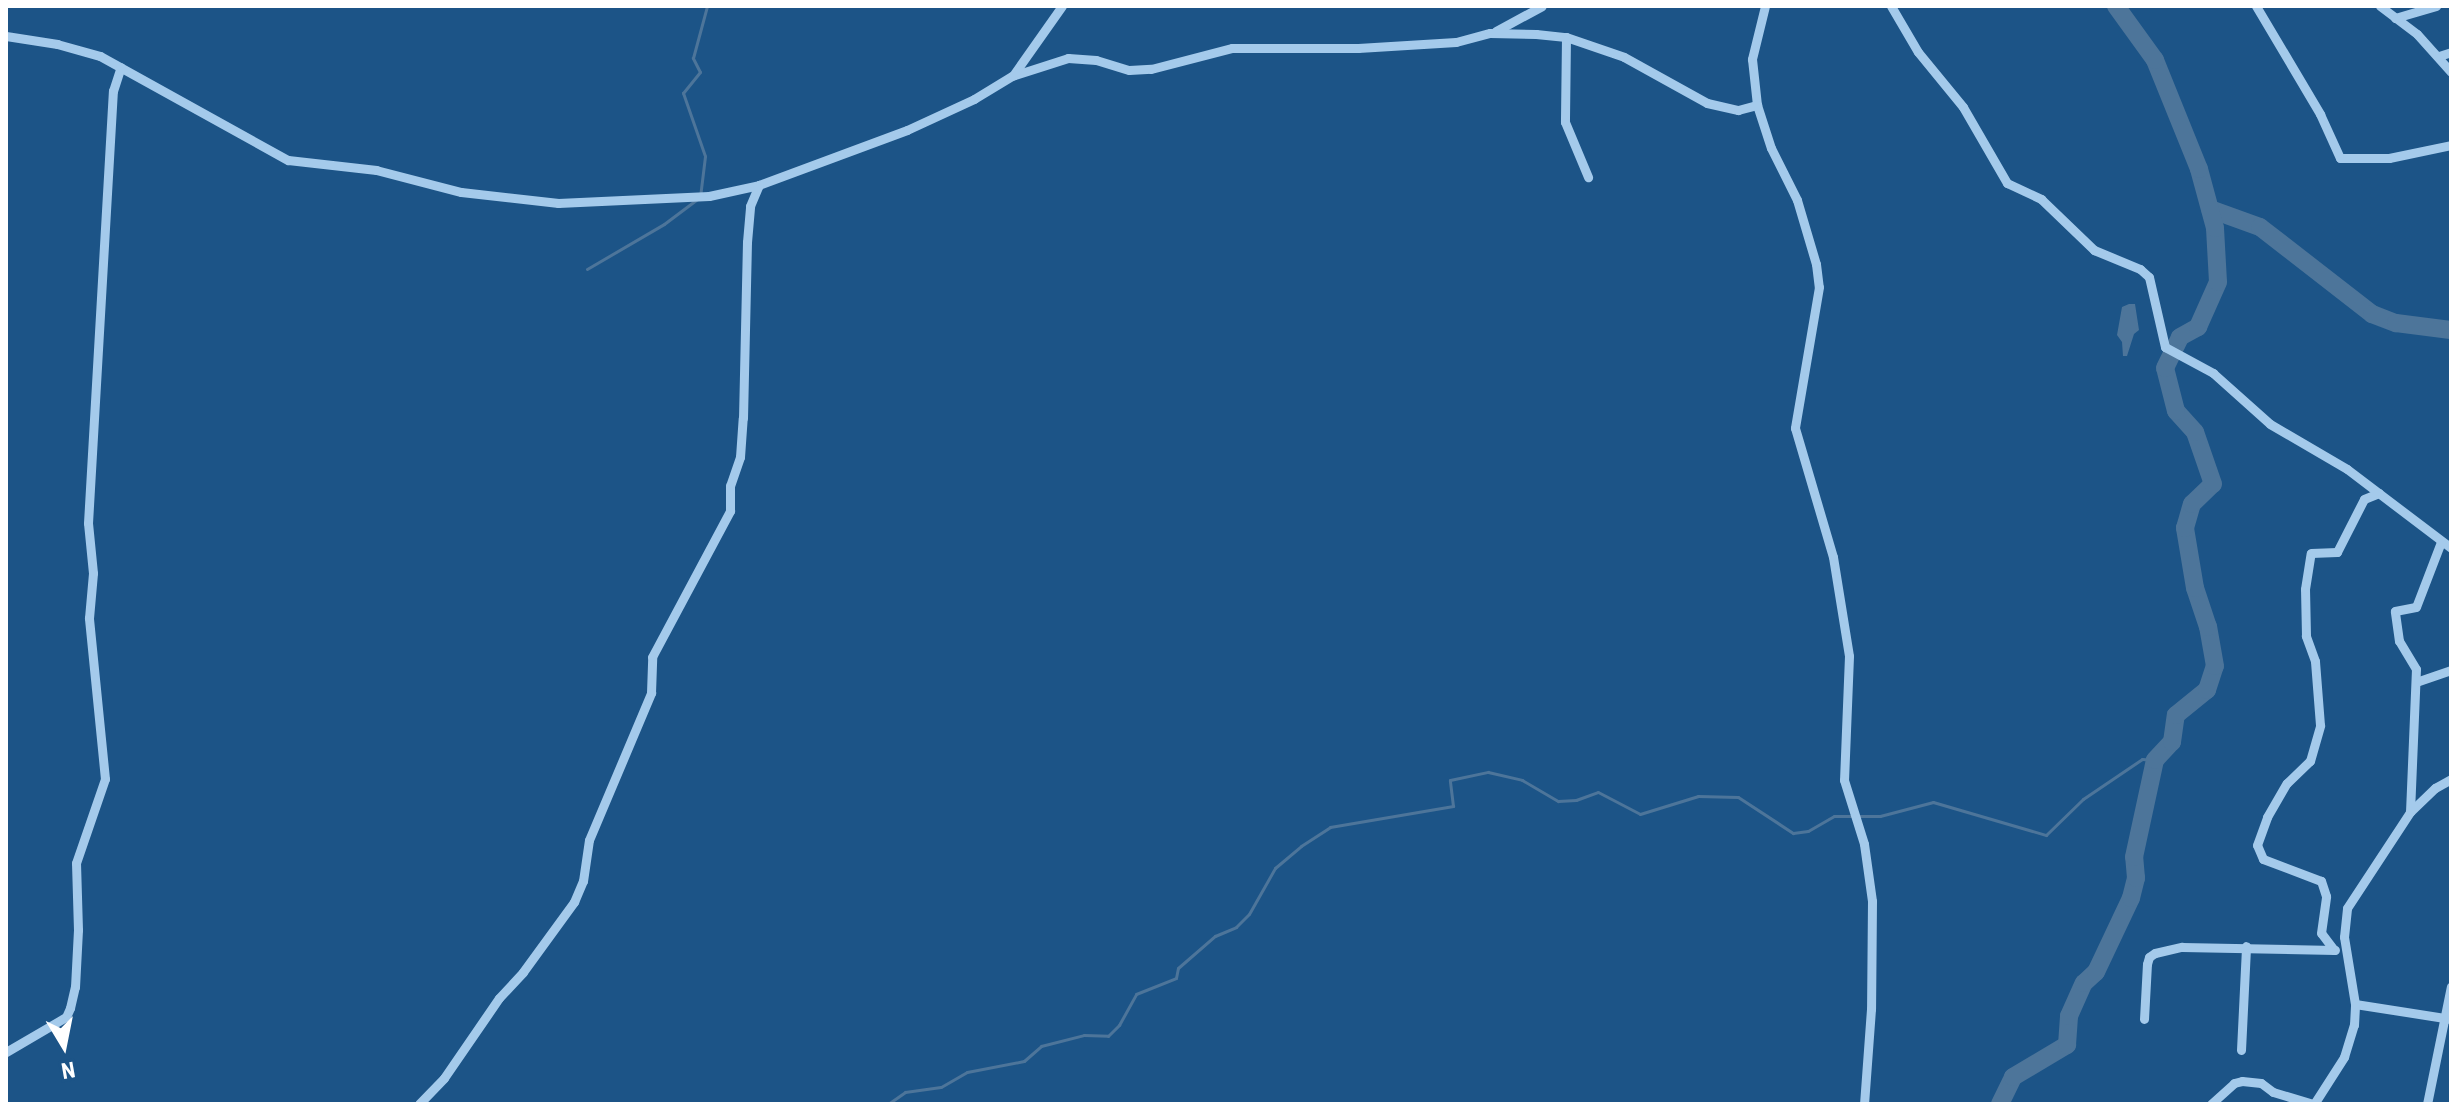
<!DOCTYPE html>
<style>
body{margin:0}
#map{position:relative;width:2457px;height:1110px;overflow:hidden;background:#1c5487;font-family:"Roboto Condensed",sans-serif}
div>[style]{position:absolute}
.water>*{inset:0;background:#4d759a}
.stream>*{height:3px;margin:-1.5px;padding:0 1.5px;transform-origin:1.5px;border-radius:1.5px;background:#4d759a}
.river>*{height:18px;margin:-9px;padding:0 9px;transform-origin:9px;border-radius:9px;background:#4d759a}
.minor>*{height:9px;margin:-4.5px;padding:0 4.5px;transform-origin:4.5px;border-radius:4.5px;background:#a4caeb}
span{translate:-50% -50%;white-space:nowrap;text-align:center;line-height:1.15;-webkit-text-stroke:6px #1c5487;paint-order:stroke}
.frame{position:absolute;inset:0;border:8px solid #fff;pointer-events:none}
.north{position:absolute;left:24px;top:1006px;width:80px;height:80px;-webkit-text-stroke:6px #1c5487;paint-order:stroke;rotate:170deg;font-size:22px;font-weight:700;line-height:32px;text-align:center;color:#fff}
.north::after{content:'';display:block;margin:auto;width:28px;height:36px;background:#fff;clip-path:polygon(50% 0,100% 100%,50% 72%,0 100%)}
</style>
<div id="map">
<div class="water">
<i style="clip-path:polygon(2129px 304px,2135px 304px,2139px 330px,2134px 334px,2127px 356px,2123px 356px,2122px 342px,2117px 335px,2122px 307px)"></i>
</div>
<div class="stream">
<i style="left:587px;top:269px;width:89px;rotate:-30.3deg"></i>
<i style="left:664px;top:224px;width:45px;rotate:-36.9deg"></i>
<i style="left:700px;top:197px;width:41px;rotate:-83deg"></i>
<i style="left:705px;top:156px;width:67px;rotate:-109.2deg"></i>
<i style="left:683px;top:93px;width:27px;rotate:-51deg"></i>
<i style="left:700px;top:72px;width:16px;rotate:-117deg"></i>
<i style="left:693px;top:58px;width:54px;rotate:-74.9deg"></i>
<i style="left:888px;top:1104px;width:21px;rotate:-35deg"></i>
<i style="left:905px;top:1092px;width:36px;rotate:-8deg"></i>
<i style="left:941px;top:1087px;width:30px;rotate:-30deg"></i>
<i style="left:967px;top:1072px;width:58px;rotate:-10.9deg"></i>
<i style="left:1024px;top:1061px;width:23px;rotate:-41deg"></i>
<i style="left:1041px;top:1046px;width:44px;rotate:-14.3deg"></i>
<i style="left:1084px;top:1035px;width:24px;rotate:2deg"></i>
<i style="left:1108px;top:1036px;width:16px;rotate:-45deg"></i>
<i style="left:1119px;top:1025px;width:35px;rotate:-61deg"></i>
<i style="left:1136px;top:994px;width:43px;rotate:-21.8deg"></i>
<i style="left:1176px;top:978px;width:10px;rotate:-79deg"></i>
<i style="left:1178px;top:968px;width:49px;rotate:-40.9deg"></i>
<i style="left:1215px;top:936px;width:23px;rotate:-23deg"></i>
<i style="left:1236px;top:927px;width:18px;rotate:-45deg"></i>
<i style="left:1249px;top:914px;width:53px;rotate:-60.5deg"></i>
<i style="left:1275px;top:868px;width:34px;rotate:-40deg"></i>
<i style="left:1301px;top:846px;width:35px;rotate:-33deg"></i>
<i style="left:1330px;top:827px;width:125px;rotate:-9.7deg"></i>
<i style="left:1453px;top:806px;width:26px;rotate:-97deg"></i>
<i style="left:1450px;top:780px;width:39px;rotate:-12deg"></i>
<i style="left:1488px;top:772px;width:35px;rotate:13deg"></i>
<i style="left:1522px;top:780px;width:42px;rotate:30.3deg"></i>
<i style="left:1558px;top:801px;width:18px;rotate:-3deg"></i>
<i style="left:1576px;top:800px;width:23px;rotate:-20deg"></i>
<i style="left:1598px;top:792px;width:47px;rotate:27.6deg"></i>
<i style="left:1640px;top:814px;width:61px;rotate:-17.2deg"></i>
<i style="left:1698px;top:796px;width:40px;rotate:1.4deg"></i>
<i style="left:1738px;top:797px;width:66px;rotate:33.2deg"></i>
<i style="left:1793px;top:833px;width:15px;rotate:-8deg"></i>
<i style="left:1808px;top:831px;width:30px;rotate:-30deg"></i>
<i style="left:1834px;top:816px;width:46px"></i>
<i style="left:1880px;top:816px;width:55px;rotate:-14.8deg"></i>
<i style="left:1933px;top:802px;width:118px;rotate:16.3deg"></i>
<i style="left:2046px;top:835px;width:52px;rotate:-44.2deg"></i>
<i style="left:2083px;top:799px;width:71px;rotate:-34.1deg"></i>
<i style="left:2142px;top:759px;width:13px;rotate:4deg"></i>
</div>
<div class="river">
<i style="left:2210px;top:209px;width:53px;rotate:19.8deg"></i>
<i style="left:2260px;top:227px;width:142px;rotate:37.8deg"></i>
<i style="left:2372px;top:314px;width:26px;rotate:21deg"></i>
<i style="left:2396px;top:323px;width:55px;rotate:7.3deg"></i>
<i style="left:2000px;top:1104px;width:30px;rotate:-64deg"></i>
<i style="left:2013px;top:1077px;width:63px;rotate:-30.7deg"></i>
<i style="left:2067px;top:1045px;width:29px;rotate:-86deg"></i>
<i style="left:2069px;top:1016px;width:36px;rotate:-66deg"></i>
<i style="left:2084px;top:983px;width:16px;rotate:-43deg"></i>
<i style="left:2096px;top:972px;width:82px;rotate:-64.7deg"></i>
<i style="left:2131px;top:898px;width:21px;rotate:-76deg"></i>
<i style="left:2136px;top:878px;width:21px;rotate:-95deg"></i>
<i style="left:2134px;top:857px;width:99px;rotate:-77.8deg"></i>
<i style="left:2155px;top:760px;width:25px;rotate:-47deg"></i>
<i style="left:2172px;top:742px;width:27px;rotate:-82deg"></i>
<i style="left:2176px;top:715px;width:40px;rotate:-39deg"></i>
<i style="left:2207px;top:690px;width:25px;rotate:-72deg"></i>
<i style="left:2215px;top:666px;width:40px;rotate:-100deg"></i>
<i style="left:2208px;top:627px;width:41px;rotate:-108.4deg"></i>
<i style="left:2195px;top:588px;width:61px;rotate:-99.5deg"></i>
<i style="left:2185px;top:528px;width:25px;rotate:-74deg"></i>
<i style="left:2192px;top:504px;width:29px;rotate:-44deg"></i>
<i style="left:2213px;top:484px;width:55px;rotate:-109.1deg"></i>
<i style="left:2195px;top:432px;width:28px;rotate:-132deg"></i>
<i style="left:2176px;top:411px;width:44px;rotate:-104.3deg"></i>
<i style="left:2165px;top:368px;width:34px;rotate:-64deg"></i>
<i style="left:2180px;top:337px;width:21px;rotate:-29deg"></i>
<i style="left:2198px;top:327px;width:49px;rotate:-66deg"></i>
<i style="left:2218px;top:282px;width:54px;rotate:-93.2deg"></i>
<i style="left:2215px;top:228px;width:61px;rotate:-105.2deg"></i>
<i style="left:2199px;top:169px;width:118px;rotate:-112deg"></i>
<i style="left:2155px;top:60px;width:67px;rotate:-125.8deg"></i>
</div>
<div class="minor">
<i style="left:1765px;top:6px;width:55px;rotate:103.8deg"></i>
<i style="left:1752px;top:59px;width:46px;rotate:83.8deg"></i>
<i style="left:1757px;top:105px;width:45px;rotate:72deg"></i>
<i style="left:1771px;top:148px;width:58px;rotate:63.4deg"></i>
<i style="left:1797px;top:200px;width:67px;rotate:73.5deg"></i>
<i style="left:1816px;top:264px;width:23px;rotate:83deg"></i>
<i style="left:1819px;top:287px;width:143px;rotate:99.7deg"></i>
<i style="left:1795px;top:428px;width:134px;rotate:73.6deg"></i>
<i style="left:1833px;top:557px;width:100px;rotate:80.8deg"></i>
<i style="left:1849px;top:656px;width:124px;rotate:92.3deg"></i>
<i style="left:1844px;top:780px;width:67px;rotate:72.6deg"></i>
<i style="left:1864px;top:844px;width:58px;rotate:82deg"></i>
<i style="left:1872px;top:901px;width:108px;rotate:90.5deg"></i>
<i style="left:1871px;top:1009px;width:95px;rotate:94.2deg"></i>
<i style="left:1891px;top:6px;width:53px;rotate:59.6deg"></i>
<i style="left:1918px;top:52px;width:71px;rotate:50.7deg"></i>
<i style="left:1963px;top:107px;width:88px;rotate:59.9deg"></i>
<i style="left:2007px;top:183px;width:38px;rotate:25deg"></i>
<i style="left:2041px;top:199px;width:74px;rotate:43.9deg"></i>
<i style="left:2094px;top:250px;width:50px;rotate:22.4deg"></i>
<i style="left:2140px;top:269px;width:12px;rotate:42deg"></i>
<i style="left:2149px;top:277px;width:72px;rotate:77.1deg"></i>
<i style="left:2165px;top:347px;width:55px;rotate:28.4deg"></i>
<i style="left:2213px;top:373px;width:76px;rotate:41.8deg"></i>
<i style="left:2270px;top:424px;width:89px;rotate:30.3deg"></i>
<i style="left:2347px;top:469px;width:131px;rotate:37.2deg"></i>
<i style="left:2256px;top:6px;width:126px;rotate:59.3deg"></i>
<i style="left:2320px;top:114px;width:48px;rotate:65.6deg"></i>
<i style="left:2340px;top:158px;width:49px"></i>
<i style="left:2389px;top:158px;width:63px;rotate:-11.8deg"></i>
<i style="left:2380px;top:6px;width:46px;rotate:37.1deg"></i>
<i style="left:2417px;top:34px;width:51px;rotate:48.2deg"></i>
<i style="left:2395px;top:18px;width:43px;rotate:-16.3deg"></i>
<i style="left:1496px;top:31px;width:52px;rotate:-28.5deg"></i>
<i style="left:6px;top:36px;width:52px;rotate:8.9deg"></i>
<i style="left:57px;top:44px;width:45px;rotate:15.6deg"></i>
<i style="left:100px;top:56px;width:215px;rotate:29deg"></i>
<i style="left:288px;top:160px;width:89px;rotate:6.5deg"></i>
<i style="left:376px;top:170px;width:88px;rotate:14.5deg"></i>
<i style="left:461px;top:192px;width:98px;rotate:6.5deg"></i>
<i style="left:558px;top:203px;width:151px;rotate:-2.7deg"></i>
<i style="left:709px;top:196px;width:51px;rotate:-12.4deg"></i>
<i style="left:759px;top:185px;width:158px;rotate:-20.4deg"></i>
<i style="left:907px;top:130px;width:74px;rotate:-24.8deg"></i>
<i style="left:974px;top:99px;width:44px;rotate:-31.2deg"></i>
<i style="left:1012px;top:76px;width:59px;rotate:-17.8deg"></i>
<i style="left:1068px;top:58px;width:28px;rotate:4deg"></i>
<i style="left:1096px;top:60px;width:34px;rotate:17deg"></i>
<i style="left:1129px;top:70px;width:22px;rotate:-3deg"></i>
<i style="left:1151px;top:69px;width:84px;rotate:-14.5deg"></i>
<i style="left:1232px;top:48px;width:126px"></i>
<i style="left:1358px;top:48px;width:98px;rotate:-3.5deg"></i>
<i style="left:1456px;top:42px;width:35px;rotate:-15deg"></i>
<i style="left:1490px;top:33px;width:46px;rotate:1.2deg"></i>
<i style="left:1536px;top:34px;width:30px;rotate:6deg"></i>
<i style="left:1566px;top:37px;width:61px;rotate:19deg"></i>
<i style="left:1624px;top:57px;width:95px;rotate:29deg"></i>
<i style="left:1707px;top:103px;width:32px;rotate:13deg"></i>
<i style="left:1738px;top:110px;width:20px;rotate:-15deg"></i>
<i style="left:1566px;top:37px;width:85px;rotate:90.7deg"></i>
<i style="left:1565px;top:122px;width:60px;rotate:67.3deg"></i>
<i style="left:2439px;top:56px;width:13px;rotate:-18deg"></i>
<i style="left:1014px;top:74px;width:83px;rotate:-54.8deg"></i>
<i style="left:2416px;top:682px;width:37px;rotate:-19deg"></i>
<i style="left:2410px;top:812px;width:143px;rotate:-87.6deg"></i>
<i style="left:2416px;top:669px;width:33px;rotate:-121deg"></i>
<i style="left:2399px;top:641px;width:30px;rotate:-98deg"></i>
<i style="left:2395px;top:611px;width:21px;rotate:-11deg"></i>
<i style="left:2416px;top:607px;width:70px;rotate:-69deg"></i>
<i style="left:2334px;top:950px;width:21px;rotate:-127deg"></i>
<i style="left:2321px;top:933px;width:37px;rotate:-82deg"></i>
<i style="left:2326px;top:896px;width:16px;rotate:-108deg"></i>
<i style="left:2321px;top:881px;width:62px;rotate:-159.2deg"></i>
<i style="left:2263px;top:859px;width:15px;rotate:-113deg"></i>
<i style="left:2257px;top:845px;width:30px;rotate:-70deg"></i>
<i style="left:2267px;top:817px;width:39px;rotate:-60deg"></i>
<i style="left:2287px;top:783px;width:32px;rotate:-44deg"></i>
<i style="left:2310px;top:761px;width:37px;rotate:-74deg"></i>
<i style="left:2320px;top:725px;width:64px;rotate:-94.5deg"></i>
<i style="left:2315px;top:661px;width:27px;rotate:-110deg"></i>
<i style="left:2306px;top:636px;width:47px;rotate:-91.2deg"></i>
<i style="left:2305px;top:589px;width:36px;rotate:-81deg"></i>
<i style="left:2311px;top:553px;width:26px;rotate:-2deg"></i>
<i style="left:2337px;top:552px;width:59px;rotate:-63deg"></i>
<i style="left:2364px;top:499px;width:16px;rotate:-22deg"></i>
<i style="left:2355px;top:1004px;width:97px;rotate:8.9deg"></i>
<i style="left:2144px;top:1019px;width:55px;rotate:-86.9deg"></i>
<i style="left:2147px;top:964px;width:7px;rotate:-74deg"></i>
<i style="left:2149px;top:957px;width:7px;rotate:-34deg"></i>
<i style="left:2155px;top:953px;width:28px;rotate:-13deg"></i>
<i style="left:2182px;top:947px;width:153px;rotate:1.1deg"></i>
<i style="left:2241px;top:1050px;width:104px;rotate:-87.2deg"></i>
<i style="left:6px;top:1052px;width:69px;rotate:-30.3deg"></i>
<i style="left:66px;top:1017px;width:10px;rotate:-66deg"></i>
<i style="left:70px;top:1008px;width:22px;rotate:-77deg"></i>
<i style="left:75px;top:987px;width:57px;rotate:-87deg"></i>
<i style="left:78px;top:930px;width:67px;rotate:-91.7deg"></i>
<i style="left:76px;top:863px;width:89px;rotate:-71deg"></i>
<i style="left:105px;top:779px;width:162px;rotate:-95.7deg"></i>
<i style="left:89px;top:618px;width:45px;rotate:-84.9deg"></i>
<i style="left:93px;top:573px;width:50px;rotate:-95.7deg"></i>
<i style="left:88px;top:523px;width:433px;rotate:-86.7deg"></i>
<i style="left:113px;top:91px;width:25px;rotate:-72deg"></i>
<i style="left:419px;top:1104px;width:36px;rotate:-46deg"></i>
<i style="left:444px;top:1078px;width:97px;rotate:-55.5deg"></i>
<i style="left:499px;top:998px;width:35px;rotate:-47deg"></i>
<i style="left:523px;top:972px;width:87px;rotate:-53.9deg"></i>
<i style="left:574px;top:902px;width:23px;rotate:-67deg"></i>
<i style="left:583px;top:881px;width:41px;rotate:-81.7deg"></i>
<i style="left:589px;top:840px;width:160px;rotate:-67.1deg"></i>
<i style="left:651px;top:693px;width:36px;rotate:-88deg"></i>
<i style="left:652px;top:657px;width:166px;rotate:-61.9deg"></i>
<i style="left:730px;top:511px;width:25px;rotate:-90deg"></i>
<i style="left:730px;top:486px;width:31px;rotate:-71deg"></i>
<i style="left:740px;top:457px;width:39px;rotate:-86deg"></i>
<i style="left:743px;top:418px;width:176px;rotate:-88.7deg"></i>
<i style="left:747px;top:242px;width:36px;rotate:-85deg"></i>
<i style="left:750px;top:206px;width:23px;rotate:-67deg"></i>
<i style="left:2211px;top:1104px;width:31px;rotate:-42deg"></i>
<i style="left:2234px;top:1083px;width:8px;rotate:-14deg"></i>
<i style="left:2242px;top:1081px;width:19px;rotate:6deg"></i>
<i style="left:2261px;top:1083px;width:15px;rotate:37deg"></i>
<i style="left:2273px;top:1092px;width:42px;rotate:16.7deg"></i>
<i style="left:2314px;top:1104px;width:56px;rotate:-57.4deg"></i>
<i style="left:2344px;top:1057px;width:34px;rotate:-73deg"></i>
<i style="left:2354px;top:1025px;width:21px;rotate:-87deg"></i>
<i style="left:2355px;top:1004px;width:68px;rotate:-99.3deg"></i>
<i style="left:2344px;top:937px;width:29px;rotate:-84deg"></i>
<i style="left:2347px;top:908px;width:115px;rotate:-56.7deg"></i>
<i style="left:2410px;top:812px;width:35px;rotate:-44deg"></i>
<i style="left:2435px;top:788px;width:18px;rotate:-29deg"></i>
<i style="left:2427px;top:1104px;width:120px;rotate:-78.5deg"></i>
</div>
<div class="frame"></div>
<div class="north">N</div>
</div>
